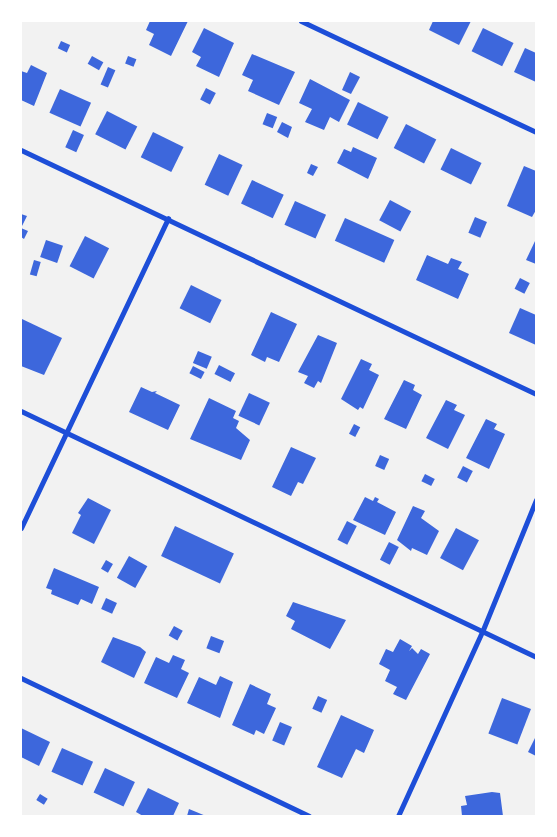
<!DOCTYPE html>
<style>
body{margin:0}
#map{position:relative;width:557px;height:837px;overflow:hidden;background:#f2f2f2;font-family:Raleway,sans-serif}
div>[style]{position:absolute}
.building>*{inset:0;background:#3d67dc;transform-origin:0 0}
.minor>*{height:5px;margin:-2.5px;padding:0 2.5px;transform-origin:2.5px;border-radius:2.5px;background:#1d4ed8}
span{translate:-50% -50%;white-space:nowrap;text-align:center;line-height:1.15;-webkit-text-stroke:5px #fff;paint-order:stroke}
.frame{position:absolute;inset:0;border:22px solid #fff;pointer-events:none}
</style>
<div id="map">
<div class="building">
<i style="clip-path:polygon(150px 21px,188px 21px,171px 56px,149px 45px,154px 34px,146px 30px)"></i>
<i style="clip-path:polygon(433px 21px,471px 21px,459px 45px,429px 30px)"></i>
<i style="clip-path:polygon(204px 28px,234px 43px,219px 77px,196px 66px,201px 57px,192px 52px)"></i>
<i style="left:483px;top:28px;width:34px;height:26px;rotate:26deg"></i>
<i style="left:61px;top:41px;width:10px;height:8px;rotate:24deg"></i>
<i style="clip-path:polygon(525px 48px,536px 53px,536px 82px,514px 72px)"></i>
<i style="clip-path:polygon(252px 54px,295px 72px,279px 105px,248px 91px,253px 80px,242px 75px)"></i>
<i style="left:92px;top:56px;width:13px;height:9px;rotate:29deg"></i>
<i style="left:128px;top:56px;width:9px;height:8px;rotate:21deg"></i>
<i style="clip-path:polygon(31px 65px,47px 73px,34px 106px,21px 100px,21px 71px,27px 73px)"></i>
<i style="left:108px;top:67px;width:8px;height:19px;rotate:23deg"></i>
<i style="clip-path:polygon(350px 72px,360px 77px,351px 94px,342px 90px)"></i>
<i style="clip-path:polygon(310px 79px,350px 100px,339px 122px,330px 117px,324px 130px,305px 122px,312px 109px,299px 103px)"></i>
<i style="left:206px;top:88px;width:11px;height:13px;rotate:27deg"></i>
<i style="left:60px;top:89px;width:34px;height:26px;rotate:24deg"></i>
<i style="left:358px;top:102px;width:34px;height:25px;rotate:26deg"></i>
<i style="left:107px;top:111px;width:34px;height:26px;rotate:27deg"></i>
<i style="left:267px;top:113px;width:11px;height:12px;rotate:22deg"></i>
<i style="clip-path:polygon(282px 122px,292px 127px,288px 138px,277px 132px)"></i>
<i style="left:406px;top:124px;width:34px;height:27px;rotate:27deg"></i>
<i style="left:73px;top:130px;width:12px;height:19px;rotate:24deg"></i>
<i style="left:153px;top:132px;width:34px;height:28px;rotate:26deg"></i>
<i style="clip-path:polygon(353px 147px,377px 158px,368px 179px,337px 163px,344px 149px,351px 152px)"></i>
<i style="left:451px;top:148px;width:34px;height:24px;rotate:26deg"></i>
<i style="left:219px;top:154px;width:26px;height:34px;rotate:25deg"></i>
<i style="clip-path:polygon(311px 164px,318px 167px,313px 176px,307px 173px)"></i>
<i style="clip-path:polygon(524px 166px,536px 171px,536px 210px,532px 217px,507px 206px)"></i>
<i style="left:252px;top:180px;width:35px;height:26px;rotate:25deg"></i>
<i style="left:390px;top:200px;width:24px;height:23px;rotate:28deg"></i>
<i style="left:295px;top:201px;width:34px;height:26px;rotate:24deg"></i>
<i style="clip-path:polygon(21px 214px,27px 216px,21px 228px,28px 231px,24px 239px,21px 237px)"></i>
<i style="left:475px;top:217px;width:13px;height:17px;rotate:23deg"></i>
<i style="left:345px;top:218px;width:54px;height:25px;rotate:24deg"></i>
<i style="left:85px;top:236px;width:27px;height:34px;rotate:27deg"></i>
<i style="clip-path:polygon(536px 239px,536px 264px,526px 260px)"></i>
<i style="left:46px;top:240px;width:18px;height:18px;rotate:19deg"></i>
<i style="clip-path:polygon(427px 255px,448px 264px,451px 258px,462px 262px,458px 269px,469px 274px,458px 299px,416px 280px)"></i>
<i style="left:34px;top:260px;width:7px;height:15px;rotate:16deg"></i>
<i style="left:520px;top:278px;width:11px;height:12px;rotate:27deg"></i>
<i style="left:191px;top:285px;width:34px;height:26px;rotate:26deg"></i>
<i style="clip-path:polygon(520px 308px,536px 315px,536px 345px,509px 333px)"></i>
<i style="clip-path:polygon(271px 312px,297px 324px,279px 362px,267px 357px,265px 362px,251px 355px)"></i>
<i style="clip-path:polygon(22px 319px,62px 338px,44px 375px,21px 366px)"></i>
<i style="clip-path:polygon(318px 335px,337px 343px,321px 383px,318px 381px,314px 388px,304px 383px,308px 376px,298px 372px)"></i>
<i style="left:198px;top:351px;width:15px;height:13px;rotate:23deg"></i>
<i style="clip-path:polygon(361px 359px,372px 364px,369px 370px,379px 375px,363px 409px,360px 407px,358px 410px,341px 399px)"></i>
<i style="left:219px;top:365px;width:18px;height:10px;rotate:27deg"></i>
<i style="left:193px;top:366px;width:13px;height:8px;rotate:27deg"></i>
<i style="clip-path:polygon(404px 380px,415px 385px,413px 390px,422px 395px,406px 429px,384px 419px)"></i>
<i style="clip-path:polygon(141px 387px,152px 392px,157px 391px,155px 393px,180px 405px,168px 430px,129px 412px)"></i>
<i style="left:249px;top:393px;width:23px;height:25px;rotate:25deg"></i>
<i style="clip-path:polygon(209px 398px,236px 411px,233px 418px,239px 421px,236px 428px,250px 440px,241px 460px,190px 439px)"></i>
<i style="clip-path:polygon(446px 400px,457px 405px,454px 410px,465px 415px,448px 449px,426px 438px)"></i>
<i style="clip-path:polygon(486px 419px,497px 424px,494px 429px,505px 434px,489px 469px,466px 458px)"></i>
<i style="left:354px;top:424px;width:7px;height:11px;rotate:27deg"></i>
<i style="clip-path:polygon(291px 447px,316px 458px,303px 484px,298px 482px,291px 496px,272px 487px)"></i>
<i style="left:380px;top:455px;width:10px;height:12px;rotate:24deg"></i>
<i style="left:463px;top:466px;width:11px;height:13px;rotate:27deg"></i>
<i style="left:425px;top:474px;width:11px;height:8px;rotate:27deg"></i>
<i style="clip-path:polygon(365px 497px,373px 501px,375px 497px,379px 499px,377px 502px,396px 512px,385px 535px,353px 520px)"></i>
<i style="clip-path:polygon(88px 498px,111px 510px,94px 544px,72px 533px,81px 515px,78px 513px)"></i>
<i style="clip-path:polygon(413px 506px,425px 511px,421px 518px,439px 531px,427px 555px,412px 548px,411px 551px,397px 540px)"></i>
<i style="left:347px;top:521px;width:11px;height:21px;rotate:27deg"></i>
<i style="left:175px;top:526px;width:65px;height:33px;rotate:25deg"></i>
<i style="left:456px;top:528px;width:26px;height:34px;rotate:28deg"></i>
<i style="left:389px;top:542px;width:11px;height:20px;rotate:27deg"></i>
<i style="left:129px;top:556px;width:21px;height:25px;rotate:29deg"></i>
<i style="left:106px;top:560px;width:8px;height:10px;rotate:30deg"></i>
<i style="clip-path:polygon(54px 568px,99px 587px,92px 604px,81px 599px,78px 605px,51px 594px,52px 590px,46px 588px)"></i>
<i style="left:106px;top:598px;width:12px;height:12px;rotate:24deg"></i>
<i style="clip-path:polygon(293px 602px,346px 620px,330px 649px,291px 629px,295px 621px,286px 616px)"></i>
<i style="left:174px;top:626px;width:10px;height:11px;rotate:29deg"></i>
<i style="left:211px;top:636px;width:14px;height:13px;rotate:21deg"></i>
<i style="clip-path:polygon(113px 637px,140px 647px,146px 652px,134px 678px,101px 662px)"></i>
<i style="clip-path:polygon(400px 639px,412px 646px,409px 651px,412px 648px,418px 654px,421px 649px,430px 654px,406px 700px,393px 694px,397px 687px,385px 681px,390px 670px,379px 664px,386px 649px,393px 652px)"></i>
<i style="clip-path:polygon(173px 655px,185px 660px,181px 669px,189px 673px,177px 698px,144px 683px,156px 657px,169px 663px)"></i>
<i style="clip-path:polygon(220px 676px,233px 682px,220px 718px,187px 703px,199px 677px,216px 685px)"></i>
<i style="clip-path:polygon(250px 684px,271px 694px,267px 704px,276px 708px,264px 734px,256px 730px,254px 735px,232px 725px)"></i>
<i style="left:318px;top:696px;width:10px;height:14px;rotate:24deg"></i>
<i style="left:502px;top:698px;width:31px;height:38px;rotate:21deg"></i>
<i style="clip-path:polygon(341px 715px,374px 730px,364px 753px,356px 749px,342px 778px,317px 767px)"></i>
<i style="left:280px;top:722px;width:13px;height:20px;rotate:23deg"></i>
<i style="clip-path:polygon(21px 728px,50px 742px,39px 766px,21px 757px)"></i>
<i style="clip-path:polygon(536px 736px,536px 756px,528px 752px)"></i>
<i style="left:62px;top:748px;width:34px;height:26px;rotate:24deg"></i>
<i style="left:105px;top:768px;width:33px;height:27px;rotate:25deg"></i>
<i style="clip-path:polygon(148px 788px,179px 803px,173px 816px,143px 816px,136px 812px)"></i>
<i style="clip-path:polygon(492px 792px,500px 793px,503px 816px,462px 816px,461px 806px,467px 805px,465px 796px)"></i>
<i style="left:40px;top:794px;width:9px;height:7px;rotate:32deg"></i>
<i style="clip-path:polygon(189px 809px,206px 816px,187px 816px)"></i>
</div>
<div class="minor">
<i style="left:301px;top:21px;width:260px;rotate:25.3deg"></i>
<i style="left:21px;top:150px;width:570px;rotate:25.35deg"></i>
<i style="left:21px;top:411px;width:571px;rotate:25.53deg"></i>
<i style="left:21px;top:528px;width:343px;rotate:-64.6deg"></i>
<i style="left:21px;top:678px;width:319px;rotate:25.6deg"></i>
<i style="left:398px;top:816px;width:202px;rotate:-65.5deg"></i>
<i style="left:482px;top:632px;width:143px;rotate:-67.8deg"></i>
</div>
<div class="frame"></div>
</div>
